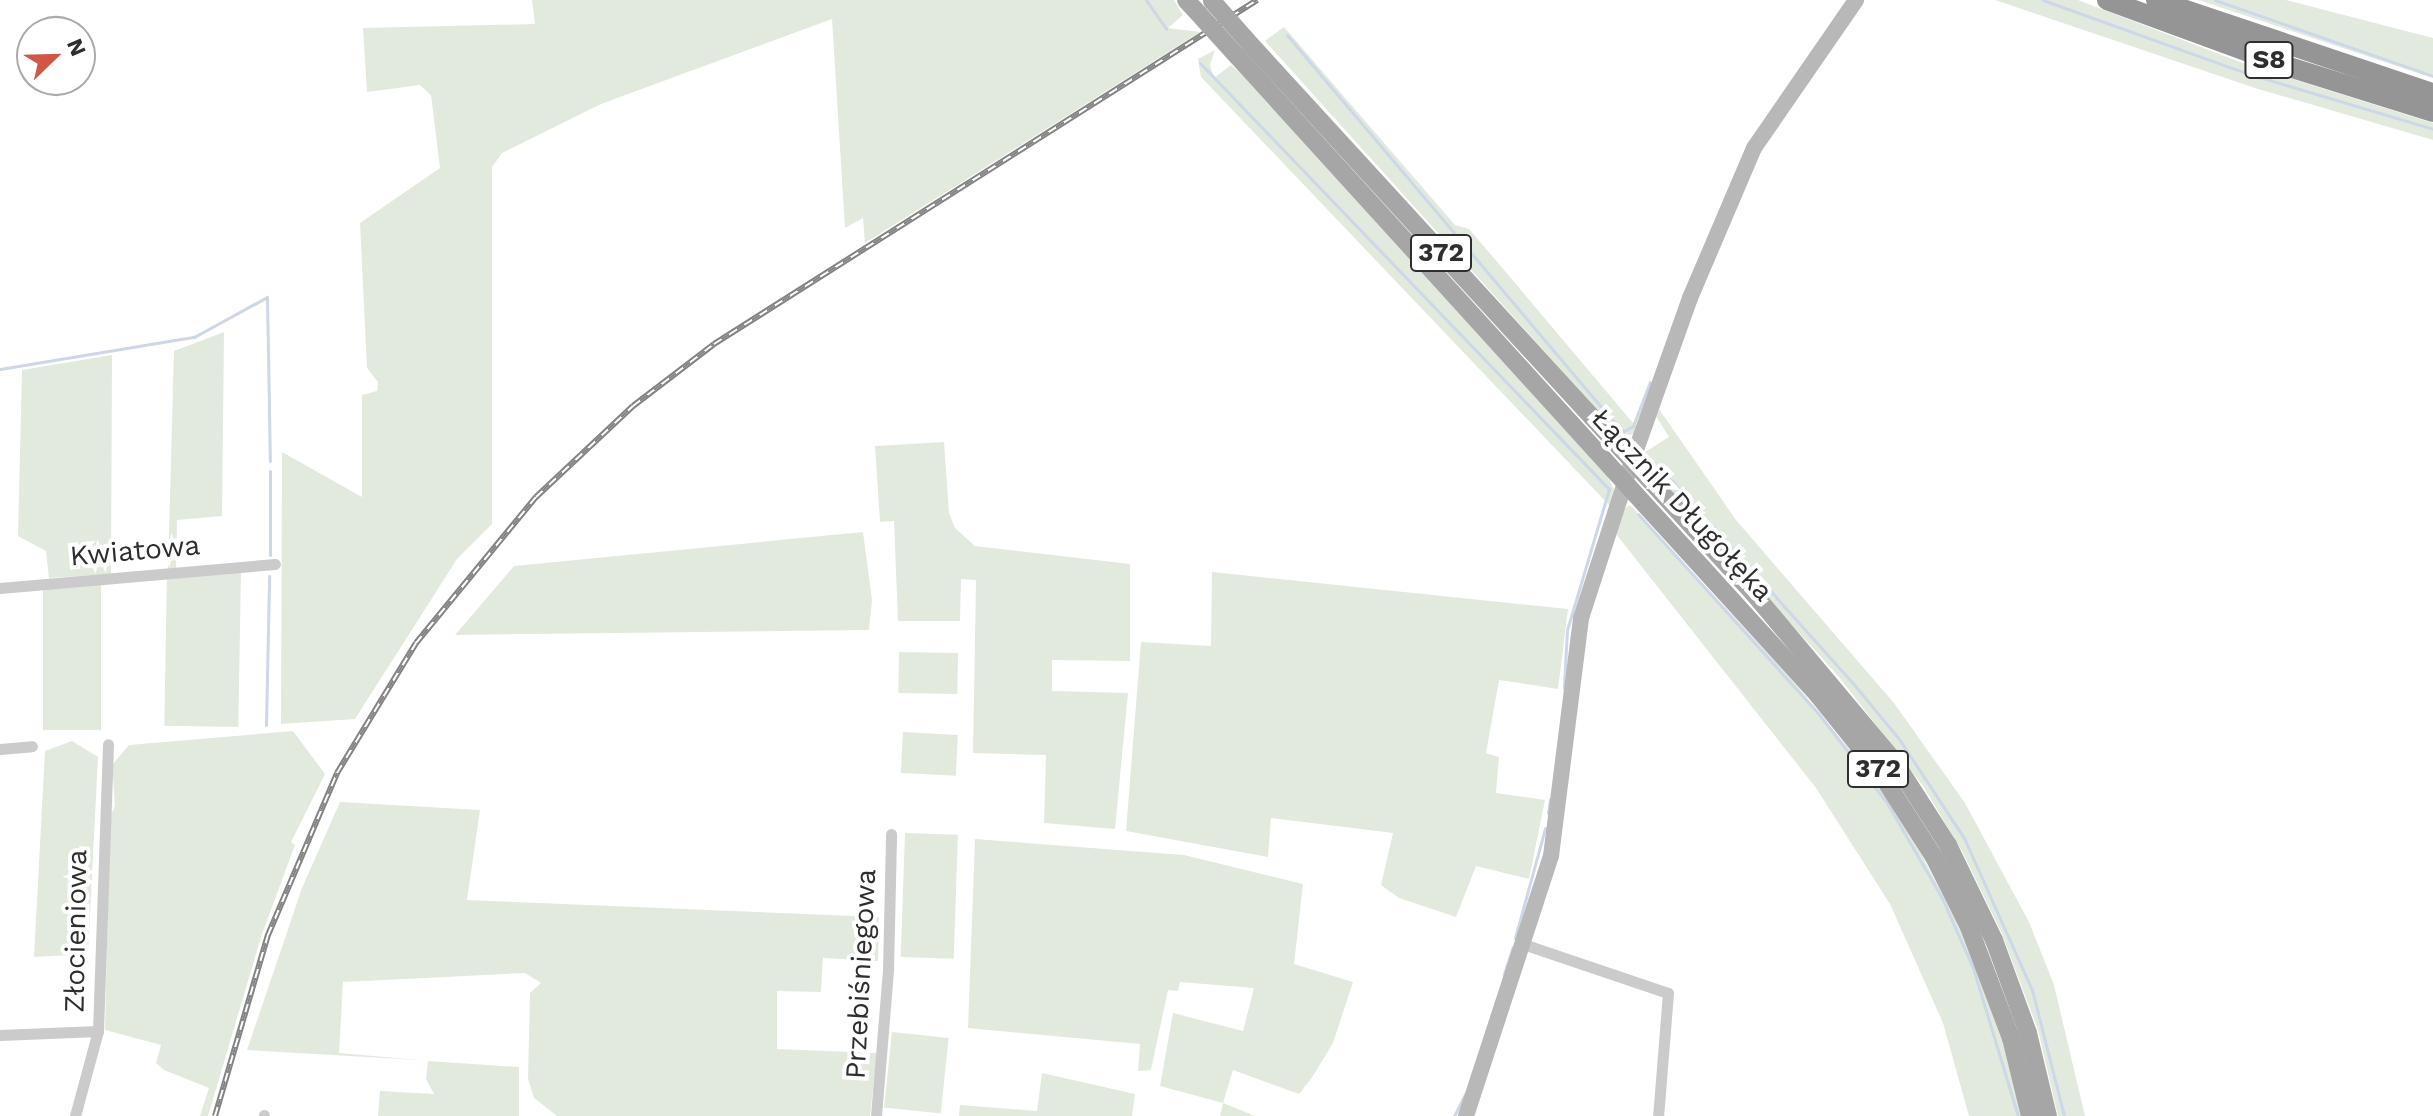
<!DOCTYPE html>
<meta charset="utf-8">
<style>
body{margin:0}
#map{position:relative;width:2433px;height:1116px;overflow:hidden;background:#fff;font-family:"Work Sans",sans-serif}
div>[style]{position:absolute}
.green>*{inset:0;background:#e2eade;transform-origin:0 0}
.stream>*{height:3px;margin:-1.5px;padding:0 1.5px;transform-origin:1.5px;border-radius:1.5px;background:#ccd7e8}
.street>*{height:11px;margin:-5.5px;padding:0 5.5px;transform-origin:5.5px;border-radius:5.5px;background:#cbcbcb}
.secondary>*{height:16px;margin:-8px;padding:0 8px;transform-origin:8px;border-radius:8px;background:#b8b8b8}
.primary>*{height:18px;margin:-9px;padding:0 9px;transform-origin:9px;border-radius:9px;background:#a6a6a6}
.highway>*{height:20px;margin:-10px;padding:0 10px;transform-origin:10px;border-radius:10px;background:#959595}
.rail>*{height:6px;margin-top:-3px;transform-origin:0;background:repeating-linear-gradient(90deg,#fff 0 9px,#838383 0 18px);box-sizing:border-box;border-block:2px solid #838383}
.primary-bridge>*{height:18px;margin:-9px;padding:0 9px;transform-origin:9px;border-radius:9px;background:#a6a6a6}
span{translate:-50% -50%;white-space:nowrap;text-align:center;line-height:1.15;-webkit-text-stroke:8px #fff;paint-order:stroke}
.shield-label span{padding:2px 6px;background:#fff;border:2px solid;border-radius:6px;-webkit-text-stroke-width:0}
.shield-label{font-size:26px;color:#2e2e2e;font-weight:700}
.street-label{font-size:28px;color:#2e2e2e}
.north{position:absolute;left:16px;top:16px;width:80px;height:80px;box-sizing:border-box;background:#fff;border:2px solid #ababab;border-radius:50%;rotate:67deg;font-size:22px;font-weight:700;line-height:32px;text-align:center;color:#2e2e2e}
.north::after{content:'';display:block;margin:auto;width:28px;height:36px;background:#d05745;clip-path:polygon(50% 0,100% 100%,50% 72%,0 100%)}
</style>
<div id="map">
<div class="green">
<i style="clip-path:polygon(532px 0,1174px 0,1183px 15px,1168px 28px,1200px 32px,865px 243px,863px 218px,845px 228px,832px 19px,601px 104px,502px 153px,492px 167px,492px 524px,457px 559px,355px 719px,281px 724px,282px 452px,362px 497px,362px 395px,377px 391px,378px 382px,367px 368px,360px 223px,440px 168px,431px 95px,420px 85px,367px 92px,363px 28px,535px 24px)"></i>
<i style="clip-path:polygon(1995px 0,2078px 0,2248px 65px,2433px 123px,2433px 140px,2255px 88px)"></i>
<i style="clip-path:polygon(2198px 0,2286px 0,2433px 38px,2433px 78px)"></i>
<i style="clip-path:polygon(1284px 27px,1455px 225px,1469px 229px,1499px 264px,1638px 429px,1631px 435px,1619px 434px,1265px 41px)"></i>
<i style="clip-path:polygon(1246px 48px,1609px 448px,1242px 51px)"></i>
<i style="clip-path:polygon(1215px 50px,1210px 65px,1214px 78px,1231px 65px,1242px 75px,1608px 477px,1614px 489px,1610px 506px,1201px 77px,1198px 59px)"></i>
<i style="clip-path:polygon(224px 332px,222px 516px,177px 520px,176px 569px,168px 569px,174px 351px)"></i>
<i style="clip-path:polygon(112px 355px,111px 574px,49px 578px,46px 551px,18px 536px,22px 370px)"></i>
<i style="clip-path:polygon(1659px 409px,1736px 520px,1894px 703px,1965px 803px,2029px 922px,2054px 985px,2085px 1116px,2058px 1116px,2038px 1030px,2002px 934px,1962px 851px,1923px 786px,1839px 677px,1643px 460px,1642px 454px,1669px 437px,1656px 416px)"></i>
<i style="clip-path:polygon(944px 442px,949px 513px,955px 528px,975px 546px,1130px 564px,1130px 661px,1052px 660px,1052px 691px,1128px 693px,1115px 829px,1044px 823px,1046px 755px,973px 753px,976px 580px,961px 579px,960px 621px,898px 621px,894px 521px,880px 522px,875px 446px)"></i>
<i style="clip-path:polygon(1630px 505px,1790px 677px,1879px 785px,1909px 831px,1961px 929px,2001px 1034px,2021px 1116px,1969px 1116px,1943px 1023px,1890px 904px,1816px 788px,1616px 534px,1622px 510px)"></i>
<i style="clip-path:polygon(863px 532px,872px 600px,869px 630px,455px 635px,514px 566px)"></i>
<i style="left:241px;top:571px;width:156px;height:74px;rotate:91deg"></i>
<i style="clip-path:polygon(1212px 572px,1568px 609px,1558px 689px,1499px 680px,1486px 753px,1499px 757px,1496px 793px,1545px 800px,1529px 879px,1476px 866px,1456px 917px,1399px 898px,1381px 885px,1393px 833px,1271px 818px,1268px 857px,1126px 831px,1141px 642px,1211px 646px)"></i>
<i style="left:101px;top:583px;width:147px;height:58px;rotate:90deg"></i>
<i style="left:899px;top:652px;width:59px;height:41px;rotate:1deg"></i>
<i style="clip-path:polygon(293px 731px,325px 774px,291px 842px,295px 845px,262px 934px,208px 1116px,200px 1116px,209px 1088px,164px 1070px,156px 1063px,161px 1045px,105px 1030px,110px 817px,115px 806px,112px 765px,129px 745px)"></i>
<i style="left:903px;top:732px;width:55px;height:41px;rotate:3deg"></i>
<i style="clip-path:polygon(72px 741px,98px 757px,88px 954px,34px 957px,45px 751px)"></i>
<i style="clip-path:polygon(340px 802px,480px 810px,467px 900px,879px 917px,878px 961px,823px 958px,821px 992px,777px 991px,777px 1049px,877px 1053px,870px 1116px,557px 1116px,534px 1098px,528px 1079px,530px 993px,541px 983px,525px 973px,343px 982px,339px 1053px,419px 1060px,247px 1050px,302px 888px)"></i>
<i style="left:905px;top:833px;width:53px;height:124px;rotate:2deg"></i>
<i style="clip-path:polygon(975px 839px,1184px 855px,1303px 884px,1294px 964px,1353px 982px,1333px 1043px,1311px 1079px,1299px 1094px,1233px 1070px,1223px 1103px,1255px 1116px,1220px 1116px,1223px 1103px,1160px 1086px,1173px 1013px,1243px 1031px,1254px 988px,1180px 982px,1178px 991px,1168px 990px,1151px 1070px,1138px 1071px,1140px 1044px,968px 1028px)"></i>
<i style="left:892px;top:1032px;width:57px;height:76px;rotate:6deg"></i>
<i style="clip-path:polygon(428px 1061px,519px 1067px,519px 1116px,378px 1116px,380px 1091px,434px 1094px,426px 1079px)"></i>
<i style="clip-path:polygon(1042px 1073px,1135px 1094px,1132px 1116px,959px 1116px,960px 1105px,1037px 1111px)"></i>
</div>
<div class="stream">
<i style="left:1146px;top:0;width:35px;rotate:55deg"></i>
<i style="left:2043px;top:0;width:219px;rotate:19.8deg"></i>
<i style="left:2249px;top:74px;width:192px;rotate:16.6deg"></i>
<i style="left:2215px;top:0;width:231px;rotate:19.2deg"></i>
<i style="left:1287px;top:35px;width:513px;rotate:49.82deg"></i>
<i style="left:1618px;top:427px;width:7px;rotate:34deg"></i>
<i style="left:1624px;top:431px;width:10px;rotate:-29deg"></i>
<i style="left:1633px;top:426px;width:47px;rotate:-68.9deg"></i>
<i style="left:1200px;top:63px;width:591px;rotate:46.17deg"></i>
<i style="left:1609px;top:489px;width:147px;rotate:106.6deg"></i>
<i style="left:1567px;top:630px;width:58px;rotate:93deg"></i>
<i style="left:0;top:369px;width:197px;rotate:-9.4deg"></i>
<i style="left:194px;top:337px;width:83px;rotate:-28.7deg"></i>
<i style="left:267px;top:297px;width:164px;rotate:89deg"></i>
<i style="left:1648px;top:461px;width:33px;rotate:40deg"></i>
<i style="left:1673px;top:482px;width:275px;rotate:48.2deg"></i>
<i style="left:1856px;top:687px;width:67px;rotate:50.4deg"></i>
<i style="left:1899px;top:739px;width:118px;rotate:56.7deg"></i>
<i style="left:1964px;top:838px;width:167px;rotate:65.9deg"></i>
<i style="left:2032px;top:990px;width:130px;rotate:75.7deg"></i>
<i style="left:1638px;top:514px;width:268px;rotate:47.9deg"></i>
<i style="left:1818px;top:713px;width:113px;rotate:52.5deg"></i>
<i style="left:1887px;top:803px;width:108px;rotate:59.9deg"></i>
<i style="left:1941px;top:896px;width:79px;rotate:66deg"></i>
<i style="left:1973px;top:968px;width:155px;rotate:73.1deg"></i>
<i style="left:270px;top:555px;width:84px;rotate:-90deg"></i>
<i style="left:266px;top:725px;width:149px;rotate:-88.8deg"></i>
<i style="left:1548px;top:813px;width:14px;rotate:-82deg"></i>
<i style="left:1515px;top:938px;width:114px;rotate:-74.7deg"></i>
<i style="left:1504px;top:974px;width:28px;rotate:-72deg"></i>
<i style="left:1454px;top:1116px;width:25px;rotate:-63deg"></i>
</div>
<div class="street">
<i style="left:0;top:588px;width:276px;rotate:-5deg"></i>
<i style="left:0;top:749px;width:32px;rotate:-5deg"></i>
<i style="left:1523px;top:944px;width:153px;rotate:18.7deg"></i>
<i style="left:1668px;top:993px;width:123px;rotate:94.6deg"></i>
<i style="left:0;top:1035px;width:98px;rotate:-2.3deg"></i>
<i style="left:75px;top:1116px;width:88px;rotate:-74.9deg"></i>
<i style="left:98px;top:1031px;width:287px;rotate:-88deg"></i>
<i style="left:264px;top:1116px;width:1px;rotate:-90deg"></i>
<i style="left:876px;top:1116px;width:146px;rotate:-85.3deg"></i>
<i style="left:888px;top:970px;width:136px;rotate:-88.7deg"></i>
</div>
<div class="secondary">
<i style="left:1466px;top:1116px;width:274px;rotate:-71.9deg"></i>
<i style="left:1551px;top:856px;width:240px;rotate:-82.8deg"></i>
<i style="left:1581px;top:618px;width:165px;rotate:-72deg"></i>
<i style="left:1632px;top:461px;width:173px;rotate:-70.4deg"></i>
<i style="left:1690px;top:298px;width:163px;rotate:-66.9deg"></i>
<i style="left:1754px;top:148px;width:180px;rotate:-55.4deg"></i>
</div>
<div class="primary">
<i style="left:1186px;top:0;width:18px;rotate:47deg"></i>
<i style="left:1251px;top:45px;width:745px;rotate:47.5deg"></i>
<i style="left:1754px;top:594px;width:218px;rotate:50deg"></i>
<i style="left:1894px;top:761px;width:100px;rotate:57.3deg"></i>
<i style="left:1948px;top:845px;width:106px;rotate:64.2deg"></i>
<i style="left:1994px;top:940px;width:99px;rotate:69.9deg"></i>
<i style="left:2028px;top:1033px;width:85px;rotate:76.5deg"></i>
<i style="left:1237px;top:56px;width:864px;rotate:47.72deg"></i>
<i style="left:1818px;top:695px;width:97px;rotate:51.2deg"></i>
<i style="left:1879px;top:771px;width:102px;rotate:57.4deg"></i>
<i style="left:1934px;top:857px;width:78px;rotate:63.4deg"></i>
<i style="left:1969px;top:927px;width:119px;rotate:69.3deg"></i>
<i style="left:2011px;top:1038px;width:80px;rotate:76.3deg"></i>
</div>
<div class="highway">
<i style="left:2107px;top:0;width:191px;rotate:20.2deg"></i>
<i style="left:2286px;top:66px;width:154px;rotate:17.4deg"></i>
<i style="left:2156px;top:0;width:292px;rotate:18.6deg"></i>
</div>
<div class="rail">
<i style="left:215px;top:1116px;width:189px;rotate:-73.7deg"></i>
<i style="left:268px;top:935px;width:176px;rotate:-66.9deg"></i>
<i style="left:337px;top:773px;width:152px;rotate:-58.7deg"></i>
<i style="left:416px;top:643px;width:189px;rotate:-50.6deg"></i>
<i style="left:536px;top:497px;width:133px;rotate:-43.2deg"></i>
<i style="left:633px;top:406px;width:102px;rotate:-37.4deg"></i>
<i style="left:714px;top:344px;width:643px;rotate:-32.35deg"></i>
</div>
<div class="primary-bridge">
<i style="left:1212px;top:1px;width:59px;rotate:48.4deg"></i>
<i style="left:1198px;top:13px;width:58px;rotate:47.8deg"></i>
</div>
<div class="shield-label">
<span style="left:2269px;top:60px">S8</span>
<span style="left:1441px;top:253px">372</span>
<span style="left:1878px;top:769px">372</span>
</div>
<div class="street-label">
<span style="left:1682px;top:505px;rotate:47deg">Łącznik Długołęka</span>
<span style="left:135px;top:551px;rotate:-5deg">Kwiatowa</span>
<span style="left:76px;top:931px;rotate:-89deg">Złocieniowa</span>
<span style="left:861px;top:974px;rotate:-87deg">Przebiśniegowa</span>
</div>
<div class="north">N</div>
</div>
